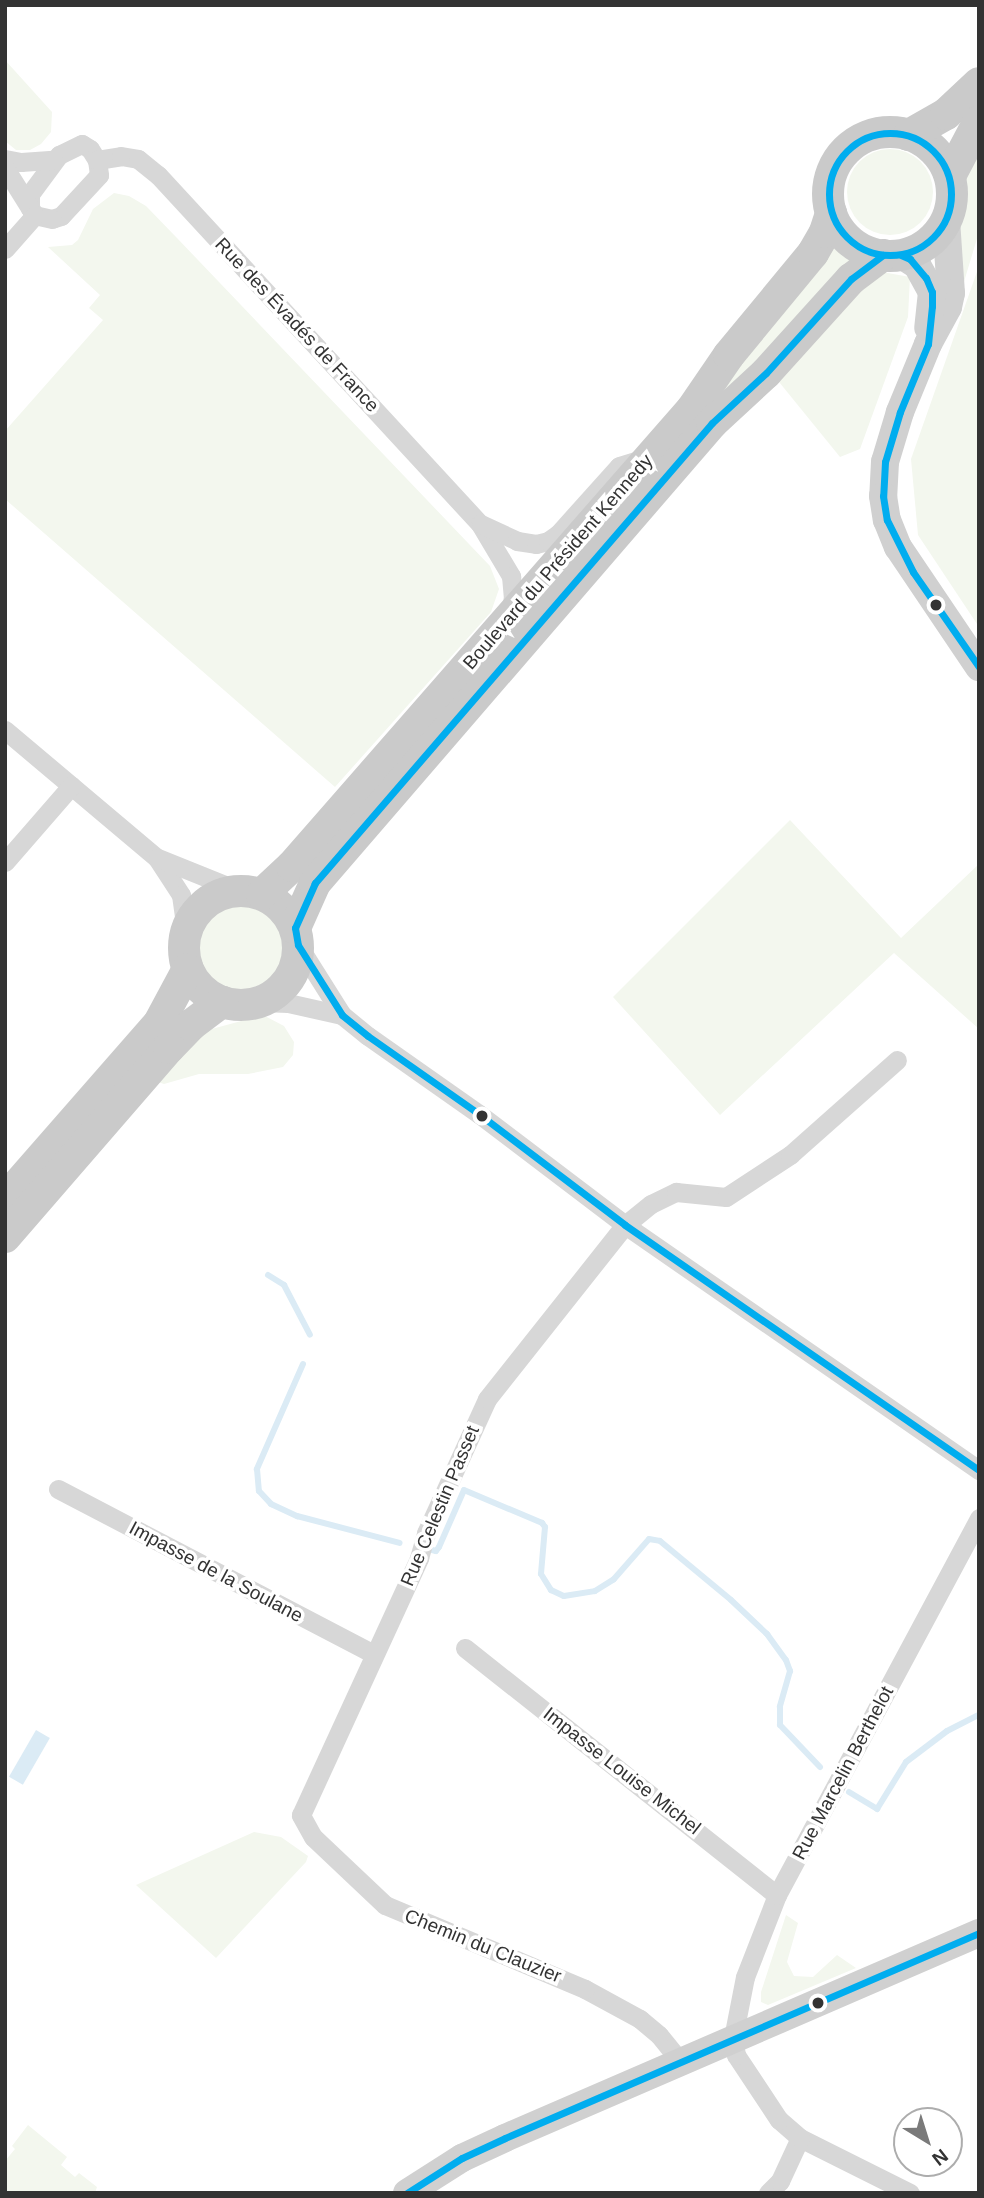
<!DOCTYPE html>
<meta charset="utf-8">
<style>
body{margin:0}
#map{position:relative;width:984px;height:2198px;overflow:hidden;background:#fff;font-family:Helvetica,sans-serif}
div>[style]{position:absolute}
.green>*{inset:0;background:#f3f7ee}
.round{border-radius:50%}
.water>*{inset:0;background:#dbebf5;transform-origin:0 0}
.stream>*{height:6px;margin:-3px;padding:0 3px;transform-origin:3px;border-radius:3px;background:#dbebf5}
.street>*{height:19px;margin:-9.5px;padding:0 9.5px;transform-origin:9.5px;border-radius:9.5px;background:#d7d7d7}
.secondary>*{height:28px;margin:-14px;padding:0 14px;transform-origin:14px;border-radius:14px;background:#d0d0d0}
.primary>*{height:32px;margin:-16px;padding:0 16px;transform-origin:16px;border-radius:16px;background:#cacaca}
.primary>.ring{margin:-16px;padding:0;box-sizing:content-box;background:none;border:32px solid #cacaca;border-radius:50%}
.bus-1>*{height:7px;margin:-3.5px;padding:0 3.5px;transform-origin:3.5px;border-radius:3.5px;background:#00adef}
.bus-1>.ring{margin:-3.5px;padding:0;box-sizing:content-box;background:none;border:7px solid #00adef;border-radius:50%}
.dots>*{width:19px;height:19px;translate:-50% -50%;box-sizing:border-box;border:4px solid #fff;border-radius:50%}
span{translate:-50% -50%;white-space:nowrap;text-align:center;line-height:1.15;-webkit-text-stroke:7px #fff;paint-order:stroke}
.street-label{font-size:19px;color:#333}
.frame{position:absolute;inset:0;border:7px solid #333;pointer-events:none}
.north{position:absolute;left:893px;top:2107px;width:70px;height:70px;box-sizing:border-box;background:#fff;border:2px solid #adadad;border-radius:50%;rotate:142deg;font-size:19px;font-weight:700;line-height:28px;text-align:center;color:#333}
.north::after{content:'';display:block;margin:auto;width:24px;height:32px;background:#7a7a7a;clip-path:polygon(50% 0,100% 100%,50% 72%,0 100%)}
</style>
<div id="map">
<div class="green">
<i style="clip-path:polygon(5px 60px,52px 112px,51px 132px,41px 144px,30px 150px,16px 150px,5px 141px)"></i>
<i style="clip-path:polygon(979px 141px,979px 232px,960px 295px,958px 234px,965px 212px,966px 164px)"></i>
<i class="round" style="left:847px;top:149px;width:86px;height:86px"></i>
<i style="clip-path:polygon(114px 193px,129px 196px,146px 206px,177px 238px,490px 566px,499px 589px,491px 612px,335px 787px,5px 499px,5px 431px,103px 320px,89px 308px,100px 295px,48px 247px,72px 245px,78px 240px,93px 209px)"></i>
<i style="clip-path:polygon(833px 237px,856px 259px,717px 404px,713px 399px)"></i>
<i style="clip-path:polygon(979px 266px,979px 627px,918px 535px,911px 459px)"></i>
<i style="clip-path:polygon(882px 272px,910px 277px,908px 317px,860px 449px,840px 457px,775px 377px,835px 306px)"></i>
<i style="clip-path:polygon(790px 820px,901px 938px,979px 864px,979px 1029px,894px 953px,720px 1115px,613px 997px)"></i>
<i class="round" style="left:197px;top:905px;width:86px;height:86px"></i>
<i style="clip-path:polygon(263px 1015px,284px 1026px,294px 1042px,293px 1055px,283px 1067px,248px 1074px,199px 1074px,164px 1084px,158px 1082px,182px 1052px,208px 1030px)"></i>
<i style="clip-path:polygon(254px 1832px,281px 1837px,308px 1856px,306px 1862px,216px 1958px,136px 1885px)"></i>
<i style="clip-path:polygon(786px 1915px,798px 1923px,787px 1962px,794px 1976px,813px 1977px,837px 1955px,856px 1968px,768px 2005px,761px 2002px,761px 1992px)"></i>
<i style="clip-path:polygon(28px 2125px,67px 2157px,61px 2165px,75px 2177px,79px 2173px,97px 2187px,95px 2193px,5px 2193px,5px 2161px,15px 2149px,12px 2146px)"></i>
</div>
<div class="water">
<i style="left:36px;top:1730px;width:16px;height:54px;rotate:30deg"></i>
</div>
<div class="stream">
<i style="left:268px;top:1275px;width:19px;rotate:32deg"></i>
<i style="left:284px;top:1285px;width:56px;rotate:62.5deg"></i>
<i style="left:303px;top:1364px;width:115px;rotate:113.7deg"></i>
<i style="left:257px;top:1469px;width:22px;rotate:85deg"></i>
<i style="left:259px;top:1491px;width:18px;rotate:47deg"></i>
<i style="left:271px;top:1504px;width:29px;rotate:25deg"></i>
<i style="left:297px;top:1516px;width:106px;rotate:14.7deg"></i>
<i style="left:432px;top:1550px;width:4px;rotate:14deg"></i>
<i style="left:436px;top:1551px;width:5px;rotate:-53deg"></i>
<i style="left:439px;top:1547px;width:62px;rotate:-66.3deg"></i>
<i style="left:464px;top:1490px;width:85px;rotate:22.9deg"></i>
<i style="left:542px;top:1523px;width:5px;rotate:53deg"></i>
<i style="left:545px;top:1527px;width:47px;rotate:94.9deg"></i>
<i style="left:541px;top:1574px;width:19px;rotate:58deg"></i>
<i style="left:551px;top:1590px;width:14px;rotate:25deg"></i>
<i style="left:564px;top:1596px;width:31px;rotate:-9deg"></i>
<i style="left:595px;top:1591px;width:22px;rotate:-32deg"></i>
<i style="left:614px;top:1579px;width:53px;rotate:-48.8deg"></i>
<i style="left:649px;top:1539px;width:11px;rotate:10deg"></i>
<i style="left:660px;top:1541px;width:92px;rotate:39.7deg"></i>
<i style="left:731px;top:1600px;width:50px;rotate:43.4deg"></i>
<i style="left:767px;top:1634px;width:32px;rotate:54deg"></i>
<i style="left:786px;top:1660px;width:12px;rotate:70deg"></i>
<i style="left:790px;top:1671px;width:37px;rotate:106deg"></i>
<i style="left:780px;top:1707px;width:18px;rotate:90deg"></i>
<i style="left:780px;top:1725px;width:58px;rotate:46.4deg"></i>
<i style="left:849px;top:1792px;width:33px;rotate:31deg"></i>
<i style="left:877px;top:1809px;width:55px;rotate:-58.3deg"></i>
<i style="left:906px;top:1762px;width:51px;rotate:-37.1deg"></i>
<i style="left:947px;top:1731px;width:36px;rotate:-27deg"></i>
</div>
<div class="street">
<i style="left:82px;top:144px;width:9px;rotate:32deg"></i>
<i style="left:90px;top:149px;width:13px;rotate:58deg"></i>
<i style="left:97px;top:160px;width:15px;rotate:82deg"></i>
<i style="left:99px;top:175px;width:56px;rotate:132.8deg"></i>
<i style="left:61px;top:216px;width:9px;rotate:162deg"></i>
<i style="left:52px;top:219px;width:17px;rotate:-167deg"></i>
<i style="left:35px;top:215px;width:9px;rotate:-126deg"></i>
<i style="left:30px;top:208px;width:14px;rotate:-90deg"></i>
<i style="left:30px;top:194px;width:49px;rotate:-53.4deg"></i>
<i style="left:59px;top:155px;width:25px;rotate:-26deg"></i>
<i style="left:5px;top:159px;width:16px;rotate:11deg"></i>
<i style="left:21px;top:162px;width:32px;rotate:-4deg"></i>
<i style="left:97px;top:160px;width:24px;rotate:-9deg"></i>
<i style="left:121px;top:156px;width:17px;rotate:10deg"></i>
<i style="left:138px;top:159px;width:26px;rotate:39deg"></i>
<i style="left:158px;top:175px;width:475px;rotate:47.3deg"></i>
<i style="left:480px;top:524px;width:61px;rotate:59.2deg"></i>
<i style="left:511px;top:576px;width:22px;rotate:85deg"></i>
<i style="left:513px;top:598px;width:18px;rotate:103deg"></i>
<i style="left:5px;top:168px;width:47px;rotate:58deg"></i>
<i style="left:5px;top:249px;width:45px;rotate:-48.6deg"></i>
<i style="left:481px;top:524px;width:40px;rotate:25deg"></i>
<i style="left:517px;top:541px;width:19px;rotate:9deg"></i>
<i style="left:536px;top:544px;width:12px;rotate:-14deg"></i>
<i style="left:548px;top:541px;width:12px;rotate:-35deg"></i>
<i style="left:558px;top:534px;width:91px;rotate:-48.1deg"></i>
<i style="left:619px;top:466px;width:27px;rotate:-17deg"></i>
<i style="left:5px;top:730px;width:199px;rotate:40.1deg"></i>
<i style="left:157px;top:858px;width:44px;rotate:57deg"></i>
<i style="left:181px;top:895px;width:37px;rotate:82deg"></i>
<i style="left:158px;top:858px;width:83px;rotate:21.9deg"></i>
<i style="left:5px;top:862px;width:101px;rotate:-49deg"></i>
<i style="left:298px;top:945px;width:83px;rotate:57.8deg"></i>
<i style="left:342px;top:1015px;width:33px;rotate:39deg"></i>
<i style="left:368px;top:1036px;width:136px;rotate:35.1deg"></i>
<i style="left:479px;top:1114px;width:183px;rotate:37.2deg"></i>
<i style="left:625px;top:1225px;width:431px;rotate:34.7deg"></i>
<i style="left:260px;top:1002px;width:28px;rotate:2deg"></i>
<i style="left:288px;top:1003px;width:55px;rotate:12.5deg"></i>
<i style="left:58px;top:1489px;width:356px;rotate:27.6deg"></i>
<i style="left:465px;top:1648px;width:398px;rotate:38.4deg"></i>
<i style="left:680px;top:2061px;width:33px;rotate:-129deg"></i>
<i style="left:659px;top:2035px;width:25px;rotate:-140deg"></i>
<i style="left:640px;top:2019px;width:63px;rotate:-151.4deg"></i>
<i style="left:585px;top:1989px;width:217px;rotate:-157.2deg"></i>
<i style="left:385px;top:1905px;width:99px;rotate:-136.6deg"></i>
<i style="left:313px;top:1837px;width:25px;rotate:-119deg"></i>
<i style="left:301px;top:1815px;width:283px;rotate:-65.3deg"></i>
<i style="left:419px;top:1558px;width:26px;rotate:-74deg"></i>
<i style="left:426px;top:1533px;width:147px;rotate:-65.5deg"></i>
<i style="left:487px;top:1399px;width:222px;rotate:-51.6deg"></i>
<i style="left:625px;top:1225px;width:33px;rotate:-39deg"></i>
<i style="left:651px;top:1204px;width:28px;rotate:-26deg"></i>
<i style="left:676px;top:1192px;width:50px;rotate:5.7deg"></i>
<i style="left:726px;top:1197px;width:77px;rotate:-33.3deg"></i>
<i style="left:790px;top:1155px;width:143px;rotate:-41.6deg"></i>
<i style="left:768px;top:2193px;width:17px;rotate:-45deg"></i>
<i style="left:780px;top:2181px;width:47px;rotate:-65.1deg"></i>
<i style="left:910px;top:2193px;width:123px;rotate:-153.4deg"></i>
<i style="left:800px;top:2138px;width:28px;rotate:-139deg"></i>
<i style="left:779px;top:2120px;width:78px;rotate:-123.5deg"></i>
<i style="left:736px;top:2055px;width:17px;rotate:-100deg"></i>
<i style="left:733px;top:2038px;width:62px;rotate:-78.9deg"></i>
<i style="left:745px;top:1977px;width:88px;rotate:-68.7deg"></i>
<i style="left:777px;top:1895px;width:428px;rotate:-61.8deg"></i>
</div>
<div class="secondary">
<i style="left:946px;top:220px;width:73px;rotate:86.1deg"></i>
<i style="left:951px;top:293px;width:14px;rotate:102deg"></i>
<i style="left:948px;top:307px;width:42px;rotate:118.4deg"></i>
<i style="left:928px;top:344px;width:74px;rotate:112.4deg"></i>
<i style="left:900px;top:412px;width:52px;rotate:106.7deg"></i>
<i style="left:885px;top:462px;width:34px;rotate:93deg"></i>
<i style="left:883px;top:496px;width:24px;rotate:81deg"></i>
<i style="left:887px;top:520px;width:29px;rotate:68deg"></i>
<i style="left:898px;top:547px;width:145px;rotate:56deg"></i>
<i style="left:901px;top:255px;width:19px;rotate:32deg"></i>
<i style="left:917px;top:265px;width:31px;rotate:61deg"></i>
<i style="left:932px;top:292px;width:36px;rotate:96deg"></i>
<i style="left:407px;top:2193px;width:65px;rotate:-32.5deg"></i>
<i style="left:462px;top:2158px;width:47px;rotate:-24.9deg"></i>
<i style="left:505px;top:2138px;width:516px;rotate:-23.39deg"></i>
</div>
<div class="primary">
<i class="ring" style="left:828px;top:132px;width:92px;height:92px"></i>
<i style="left:909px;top:135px;width:43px;rotate:-29.6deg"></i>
<i style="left:946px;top:114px;width:45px;rotate:-43.2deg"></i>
<i style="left:950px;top:176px;width:62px;rotate:-62.2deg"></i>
<i class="ring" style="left:184px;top:891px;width:82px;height:82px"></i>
<i style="left:262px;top:894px;width:41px;rotate:-43deg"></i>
<i style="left:292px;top:866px;width:607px;rotate:-48.81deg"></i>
<i style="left:692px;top:409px;width:65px;rotate:-55.6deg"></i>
<i style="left:729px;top:355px;width:132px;rotate:-50.5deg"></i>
<i style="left:813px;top:253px;width:24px;rotate:-60deg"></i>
<i style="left:825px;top:232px;width:20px;rotate:-72deg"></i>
<i style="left:295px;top:928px;width:49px;rotate:-66deg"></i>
<i style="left:315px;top:883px;width:608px;rotate:-49.2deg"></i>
<i style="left:712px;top:423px;width:74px;rotate:-42.8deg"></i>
<i style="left:766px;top:373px;width:127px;rotate:-47.9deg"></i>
<i style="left:851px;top:279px;width:40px;rotate:-37deg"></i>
<i style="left:5px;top:1199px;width:234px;rotate:-48.8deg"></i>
<i style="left:159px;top:1023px;width:61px;rotate:-61.8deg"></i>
<i style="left:5px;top:1237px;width:250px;rotate:-49.1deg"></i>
<i style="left:169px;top:1048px;width:32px;rotate:-46deg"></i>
<i style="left:191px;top:1025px;width:39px;rotate:-37deg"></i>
</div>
<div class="bus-1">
<i class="ring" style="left:829px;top:133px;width:115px;height:115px"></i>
<i style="left:883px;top:255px;width:40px;rotate:143deg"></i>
<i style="left:851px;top:279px;width:127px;rotate:132.1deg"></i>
<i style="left:766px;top:373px;width:74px;rotate:137.2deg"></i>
<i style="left:712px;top:423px;width:608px;rotate:130.8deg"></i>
<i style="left:315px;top:883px;width:49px;rotate:114deg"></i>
<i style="left:295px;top:928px;width:17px;rotate:80deg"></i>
<i style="left:298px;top:945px;width:83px;rotate:57.8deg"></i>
<i style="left:342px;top:1015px;width:33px;rotate:39deg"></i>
<i style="left:368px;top:1036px;width:136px;rotate:35.1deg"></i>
<i style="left:479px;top:1114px;width:183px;rotate:37.2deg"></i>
<i style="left:625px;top:1225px;width:431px;rotate:34.7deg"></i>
<i style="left:901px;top:255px;width:10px;rotate:24deg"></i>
<i style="left:910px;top:259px;width:25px;rotate:50deg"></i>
<i style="left:926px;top:278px;width:15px;rotate:67deg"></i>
<i style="left:932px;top:292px;width:14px;rotate:90deg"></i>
<i style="left:932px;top:306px;width:38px;rotate:96deg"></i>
<i style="left:928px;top:344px;width:74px;rotate:112.4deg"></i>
<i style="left:900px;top:412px;width:52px;rotate:106.7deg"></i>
<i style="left:885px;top:462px;width:34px;rotate:93deg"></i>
<i style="left:883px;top:496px;width:24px;rotate:81deg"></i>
<i style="left:887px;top:520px;width:58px;rotate:63.4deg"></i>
<i style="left:913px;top:572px;width:116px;rotate:55.2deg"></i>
<i style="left:407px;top:2193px;width:65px;rotate:-32.5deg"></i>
<i style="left:462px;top:2158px;width:47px;rotate:-24.9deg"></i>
<i style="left:505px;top:2138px;width:516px;rotate:-23.39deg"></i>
</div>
<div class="dots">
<i style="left:936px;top:605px;background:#333"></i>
<i style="left:482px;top:1116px;background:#333"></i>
<i style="left:818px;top:2003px;background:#333"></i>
</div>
<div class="street-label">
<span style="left:297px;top:325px;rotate:47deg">Rue des Évadés de France</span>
<span style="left:558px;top:562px;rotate:-49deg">Boulevard du Président Kennedy</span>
<span style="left:440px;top:1506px;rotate:-67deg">Rue Celestin Passet</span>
<span style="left:216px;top:1572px;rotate:28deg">Impasse de la Soulane</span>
<span style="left:622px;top:1771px;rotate:38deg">Impasse Louise Michel</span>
<span style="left:843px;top:1773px;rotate:-62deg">Rue Marcelin Berthelot</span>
<span style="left:483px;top:1946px;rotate:22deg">Chemin du Clauzier</span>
</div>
<div class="frame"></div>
<div class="north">N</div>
</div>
